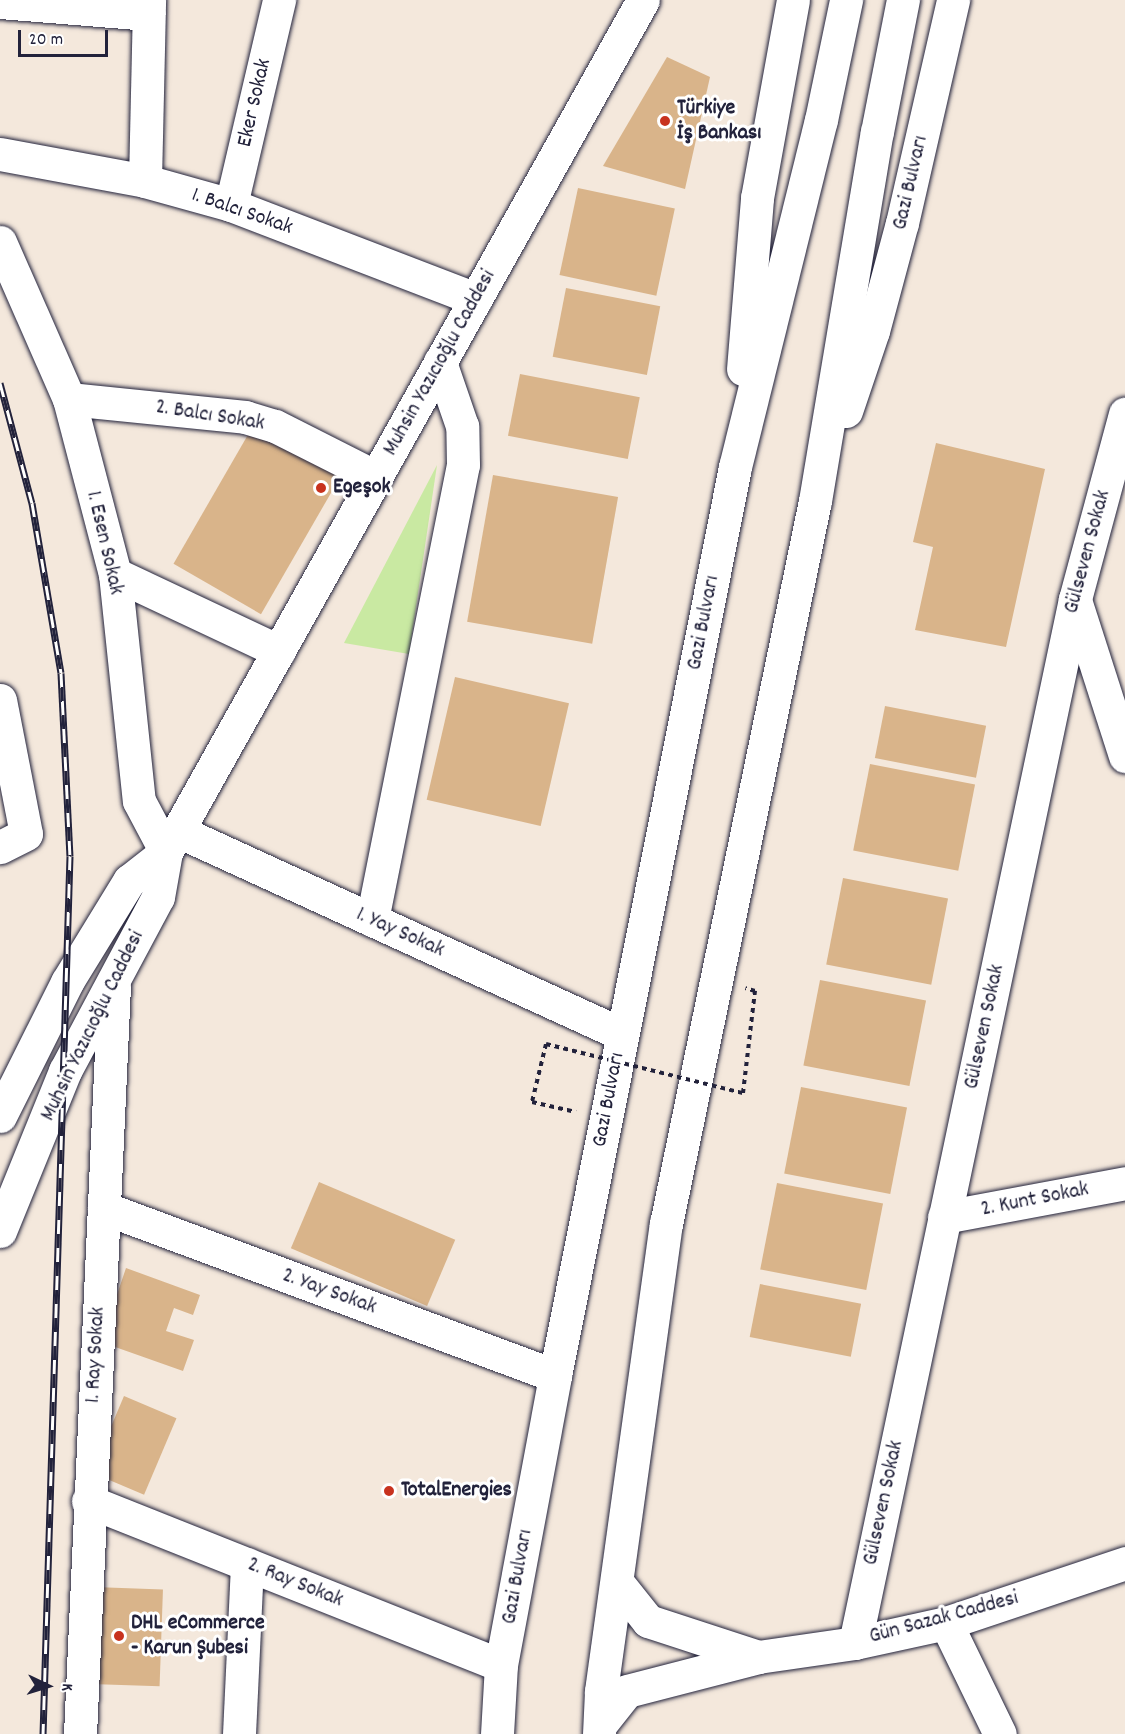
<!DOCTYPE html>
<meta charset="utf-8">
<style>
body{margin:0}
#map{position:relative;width:1125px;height:1734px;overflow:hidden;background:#f4e8dc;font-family:Dekko,sans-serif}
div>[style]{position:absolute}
.green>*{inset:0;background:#c9e9a2}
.building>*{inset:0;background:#d9b48a;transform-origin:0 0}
.path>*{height:4px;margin-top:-2px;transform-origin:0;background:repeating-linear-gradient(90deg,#22223b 0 4.5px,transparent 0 9px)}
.roads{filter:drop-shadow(0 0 2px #22223b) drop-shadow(0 0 2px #22223b)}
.minor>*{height:33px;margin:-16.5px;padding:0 16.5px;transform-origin:16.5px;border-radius:16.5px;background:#fff}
.highway>*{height:33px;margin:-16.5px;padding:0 16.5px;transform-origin:16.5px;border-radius:16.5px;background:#fff}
.rail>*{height:7px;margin-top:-3.5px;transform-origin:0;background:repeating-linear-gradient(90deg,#fff 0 14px,#22223b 0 28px);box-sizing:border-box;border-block:2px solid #22223b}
.path-bridge>*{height:4px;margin-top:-2px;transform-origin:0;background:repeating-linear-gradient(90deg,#22223b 0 4.5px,transparent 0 9px)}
.dots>*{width:16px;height:16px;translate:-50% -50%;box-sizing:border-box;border:3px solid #fff;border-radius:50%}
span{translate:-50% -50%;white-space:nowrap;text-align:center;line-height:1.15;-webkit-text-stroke:6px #fff;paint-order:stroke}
.street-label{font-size:22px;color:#22223b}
.poi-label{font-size:22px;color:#22223b;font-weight:700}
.left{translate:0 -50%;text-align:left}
.north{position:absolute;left:18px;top:1656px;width:60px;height:60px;-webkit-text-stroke:4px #fff;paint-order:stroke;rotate:94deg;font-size:16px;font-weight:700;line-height:24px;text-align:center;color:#22223b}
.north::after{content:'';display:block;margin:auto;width:21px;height:27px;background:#22223b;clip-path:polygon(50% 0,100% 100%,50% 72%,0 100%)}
.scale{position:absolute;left:18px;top:30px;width:90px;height:27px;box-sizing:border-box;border:3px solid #22223b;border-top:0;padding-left:8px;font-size:18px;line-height:21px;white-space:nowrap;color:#22223b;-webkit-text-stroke:4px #fff;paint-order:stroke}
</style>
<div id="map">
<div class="green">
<i style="clip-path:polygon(437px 465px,409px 654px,344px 643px)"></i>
</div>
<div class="building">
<i style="clip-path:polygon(667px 57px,710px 77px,685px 189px,603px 166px)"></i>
<i style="left:578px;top:188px;width:99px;height:89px;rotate:12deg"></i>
<i style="left:566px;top:288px;width:96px;height:70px;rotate:11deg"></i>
<i style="left:520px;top:374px;width:122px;height:63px;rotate:11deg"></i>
<i style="left:253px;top:426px;width:101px;height:159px;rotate:30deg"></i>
<i style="clip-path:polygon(936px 443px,1045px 469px,1006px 647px,915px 630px,933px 547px,913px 542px)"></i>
<i style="left:493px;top:475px;width:127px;height:149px;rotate:10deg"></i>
<i style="left:455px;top:677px;width:117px;height:126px;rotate:13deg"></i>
<i style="left:885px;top:706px;width:103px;height:53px;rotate:11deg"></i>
<i style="left:870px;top:764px;width:107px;height:88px;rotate:11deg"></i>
<i style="left:843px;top:878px;width:107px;height:88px;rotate:11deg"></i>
<i style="left:820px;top:980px;width:108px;height:87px;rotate:11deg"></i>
<i style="left:801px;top:1087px;width:108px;height:88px;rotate:11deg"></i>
<i style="left:319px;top:1182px;width:148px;height:72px;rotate:23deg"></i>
<i style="left:777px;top:1183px;width:108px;height:88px;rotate:11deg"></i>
<i style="clip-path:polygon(126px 1268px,200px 1295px,193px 1315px,174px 1308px,166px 1331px,194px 1340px,183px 1371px,101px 1342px)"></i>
<i style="left:760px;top:1284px;width:103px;height:54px;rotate:11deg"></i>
<i style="left:124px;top:1396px;width:57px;height:83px;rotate:23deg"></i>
<i style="left:94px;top:1587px;width:69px;height:97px;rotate:2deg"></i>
</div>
<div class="path">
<i style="left:546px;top:1044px;width:60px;rotate:103.6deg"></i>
<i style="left:532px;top:1102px;width:45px;rotate:12.8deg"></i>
<i style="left:743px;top:1093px;width:103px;rotate:-83.3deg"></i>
<i style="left:755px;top:991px;width:10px;rotate:-163deg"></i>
</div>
<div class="roads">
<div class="minor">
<i style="left:0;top:2px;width:149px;rotate:4.6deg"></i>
<i style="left:0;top:154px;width:147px;rotate:10.5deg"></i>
<i style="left:145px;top:181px;width:89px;rotate:15.6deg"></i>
<i style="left:231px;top:205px;width:262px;rotate:21deg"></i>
<i style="left:145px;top:181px;width:181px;rotate:-88.7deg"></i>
<i style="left:231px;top:205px;width:211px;rotate:-76.8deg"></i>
<i style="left:0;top:242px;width:171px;rotate:66.3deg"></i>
<i style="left:69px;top:399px;width:181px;rotate:75.3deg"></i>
<i style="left:115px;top:574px;width:228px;rotate:84deg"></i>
<i style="left:139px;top:801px;width:58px;rotate:62.1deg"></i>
<i style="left:69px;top:399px;width:177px;rotate:5.8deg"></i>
<i style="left:245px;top:417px;width:31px;rotate:17deg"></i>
<i style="left:275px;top:426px;width:113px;rotate:26.8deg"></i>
<i style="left:115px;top:574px;width:181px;rotate:25.2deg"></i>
<i style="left:1075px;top:600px;width:164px;rotate:72.2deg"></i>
<i style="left:0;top:700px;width:136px;rotate:79deg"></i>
<i style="left:26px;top:834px;width:29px;rotate:153deg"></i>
<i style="left:178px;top:831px;width:488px;rotate:24.6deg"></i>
<i style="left:372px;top:920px;width:464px;rotate:-78.7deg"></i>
<i style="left:463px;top:465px;width:39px;rotate:-91deg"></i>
<i style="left:462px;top:426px;width:68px;rotate:-109deg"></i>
<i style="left:0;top:1116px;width:150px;rotate:-63.4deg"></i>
<i style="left:67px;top:982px;width:119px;rotate:-58.5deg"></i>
<i style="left:129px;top:881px;width:47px;rotate:-38.1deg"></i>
<i style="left:104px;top:1208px;width:481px;rotate:20.4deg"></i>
<i style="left:944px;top:1217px;width:184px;rotate:-10.6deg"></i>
<i style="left:0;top:1231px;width:173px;rotate:-67.9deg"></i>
<i style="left:65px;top:1071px;width:197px;rotate:-61.9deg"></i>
<i style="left:158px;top:897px;width:46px;rotate:-79.9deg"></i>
<i style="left:166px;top:852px;width:976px;rotate:-60.76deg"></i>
<i style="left:88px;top:1501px;width:444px;rotate:21.7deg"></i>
<i style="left:617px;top:1582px;width:50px;rotate:51.5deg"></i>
<i style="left:648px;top:1621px;width:116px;rotate:18.1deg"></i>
<i style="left:946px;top:1623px;width:123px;rotate:64.1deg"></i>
<i style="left:855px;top:1643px;width:1067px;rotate:-78.1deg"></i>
<i style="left:1075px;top:599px;width:192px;rotate:-74.9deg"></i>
<i style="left:600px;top:1725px;width:43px;rotate:-51.5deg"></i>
<i style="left:627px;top:1691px;width:135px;rotate:-14.5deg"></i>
<i style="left:758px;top:1657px;width:98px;rotate:-8.2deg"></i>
<i style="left:855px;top:1643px;width:93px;rotate:-12.4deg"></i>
<i style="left:946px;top:1623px;width:189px;rotate:-18.5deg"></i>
<i style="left:80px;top:1734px;width:749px;rotate:-87.4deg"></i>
<i style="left:239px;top:1734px;width:170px;rotate:-87.3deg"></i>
</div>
<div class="highway">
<i style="left:743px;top:369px;width:172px;rotate:-85.3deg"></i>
<i style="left:757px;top:198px;width:201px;rotate:-79.7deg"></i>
<i style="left:846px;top:411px;width:84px;rotate:-71.4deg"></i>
<i style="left:873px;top:331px;width:112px;rotate:-75deg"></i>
<i style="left:902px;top:223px;width:229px;rotate:-77.1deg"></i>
<i style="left:497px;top:1734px;width:69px;rotate:-86.7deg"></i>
<i style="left:501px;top:1665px;width:294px;rotate:-79.4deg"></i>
<i style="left:555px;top:1376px;width:927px;rotate:-78.8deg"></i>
<i style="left:735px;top:467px;width:357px;rotate:-76.1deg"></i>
<i style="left:821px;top:120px;width:123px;rotate:-78.2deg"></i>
<i style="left:599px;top:1734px;width:43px;rotate:-87.3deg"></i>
<i style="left:601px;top:1691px;width:472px;rotate:-82.1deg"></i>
<i style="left:666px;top:1224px;width:738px;rotate:-78.36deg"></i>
<i style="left:815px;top:501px;width:374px;rotate:-80.5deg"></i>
<i style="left:877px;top:132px;width:135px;rotate:-78.9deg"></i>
</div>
</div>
<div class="rail">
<i style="left:0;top:383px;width:124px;rotate:75.1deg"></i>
<i style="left:32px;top:503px;width:172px;rotate:80.3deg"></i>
<i style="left:61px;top:673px;width:183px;rotate:87.2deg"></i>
<i style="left:70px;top:856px;width:878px;rotate:91.76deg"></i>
</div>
<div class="path-bridge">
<i style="left:546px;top:1044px;width:203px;rotate:14deg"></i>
</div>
<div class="dots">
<i style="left:665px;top:121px;background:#c8321e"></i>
<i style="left:321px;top:488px;background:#c8321e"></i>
<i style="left:389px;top:1491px;background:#c8321e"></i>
<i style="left:119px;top:1636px;background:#c8321e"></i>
</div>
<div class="street-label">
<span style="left:255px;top:103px;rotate:-77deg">Eker Sokak</span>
<span style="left:911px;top:183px;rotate:-77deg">Gazi Bulvarı</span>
<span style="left:242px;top:212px;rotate:19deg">1. Balcı Sokak</span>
<span style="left:440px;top:363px;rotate:-61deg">Muhsin Yazıcıoğlu Caddesi</span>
<span style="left:210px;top:416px;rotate:9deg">2. Balcı Sokak</span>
<span style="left:104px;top:543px;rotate:77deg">1. Esen Sokak</span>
<span style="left:1088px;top:552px;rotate:-75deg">Gülseven Sokak</span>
<span style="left:704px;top:623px;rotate:-79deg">Gazi Bulvarı</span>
<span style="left:400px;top:933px;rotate:24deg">1. Yay Sokak</span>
<span style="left:93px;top:1026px;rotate:-64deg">Muhsin Yazıcıoğlu Caddesi</span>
<span style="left:985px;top:1027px;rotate:-78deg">Gülseven Sokak</span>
<span style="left:609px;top:1100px;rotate:-79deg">Gazi Bulvarı</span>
<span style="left:1035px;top:1200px;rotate:-11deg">2. Kunt Sokak</span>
<span style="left:329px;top:1292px;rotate:20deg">2. Yay Sokak</span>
<span style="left:96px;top:1355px;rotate:-87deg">1. Ray Sokak</span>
<span style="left:884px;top:1503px;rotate:-78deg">Gülseven Sokak</span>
<span style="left:518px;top:1577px;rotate:-80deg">Gazi Bulvarı</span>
<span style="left:295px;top:1583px;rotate:22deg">2. Ray Sokak</span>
<span style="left:944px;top:1618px;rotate:-15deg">Gün Sazak Caddesi</span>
</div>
<div class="poi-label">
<span class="left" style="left:677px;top:121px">Türkiye<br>İş Bankası</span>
<span class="left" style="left:333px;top:488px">Egeşok</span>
<span class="left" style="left:401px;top:1491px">TotalEnergies</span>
<span class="left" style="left:131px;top:1636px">DHL eCommerce<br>- Karun Şubesi</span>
</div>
<div class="north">K</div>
<div class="scale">20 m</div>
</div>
